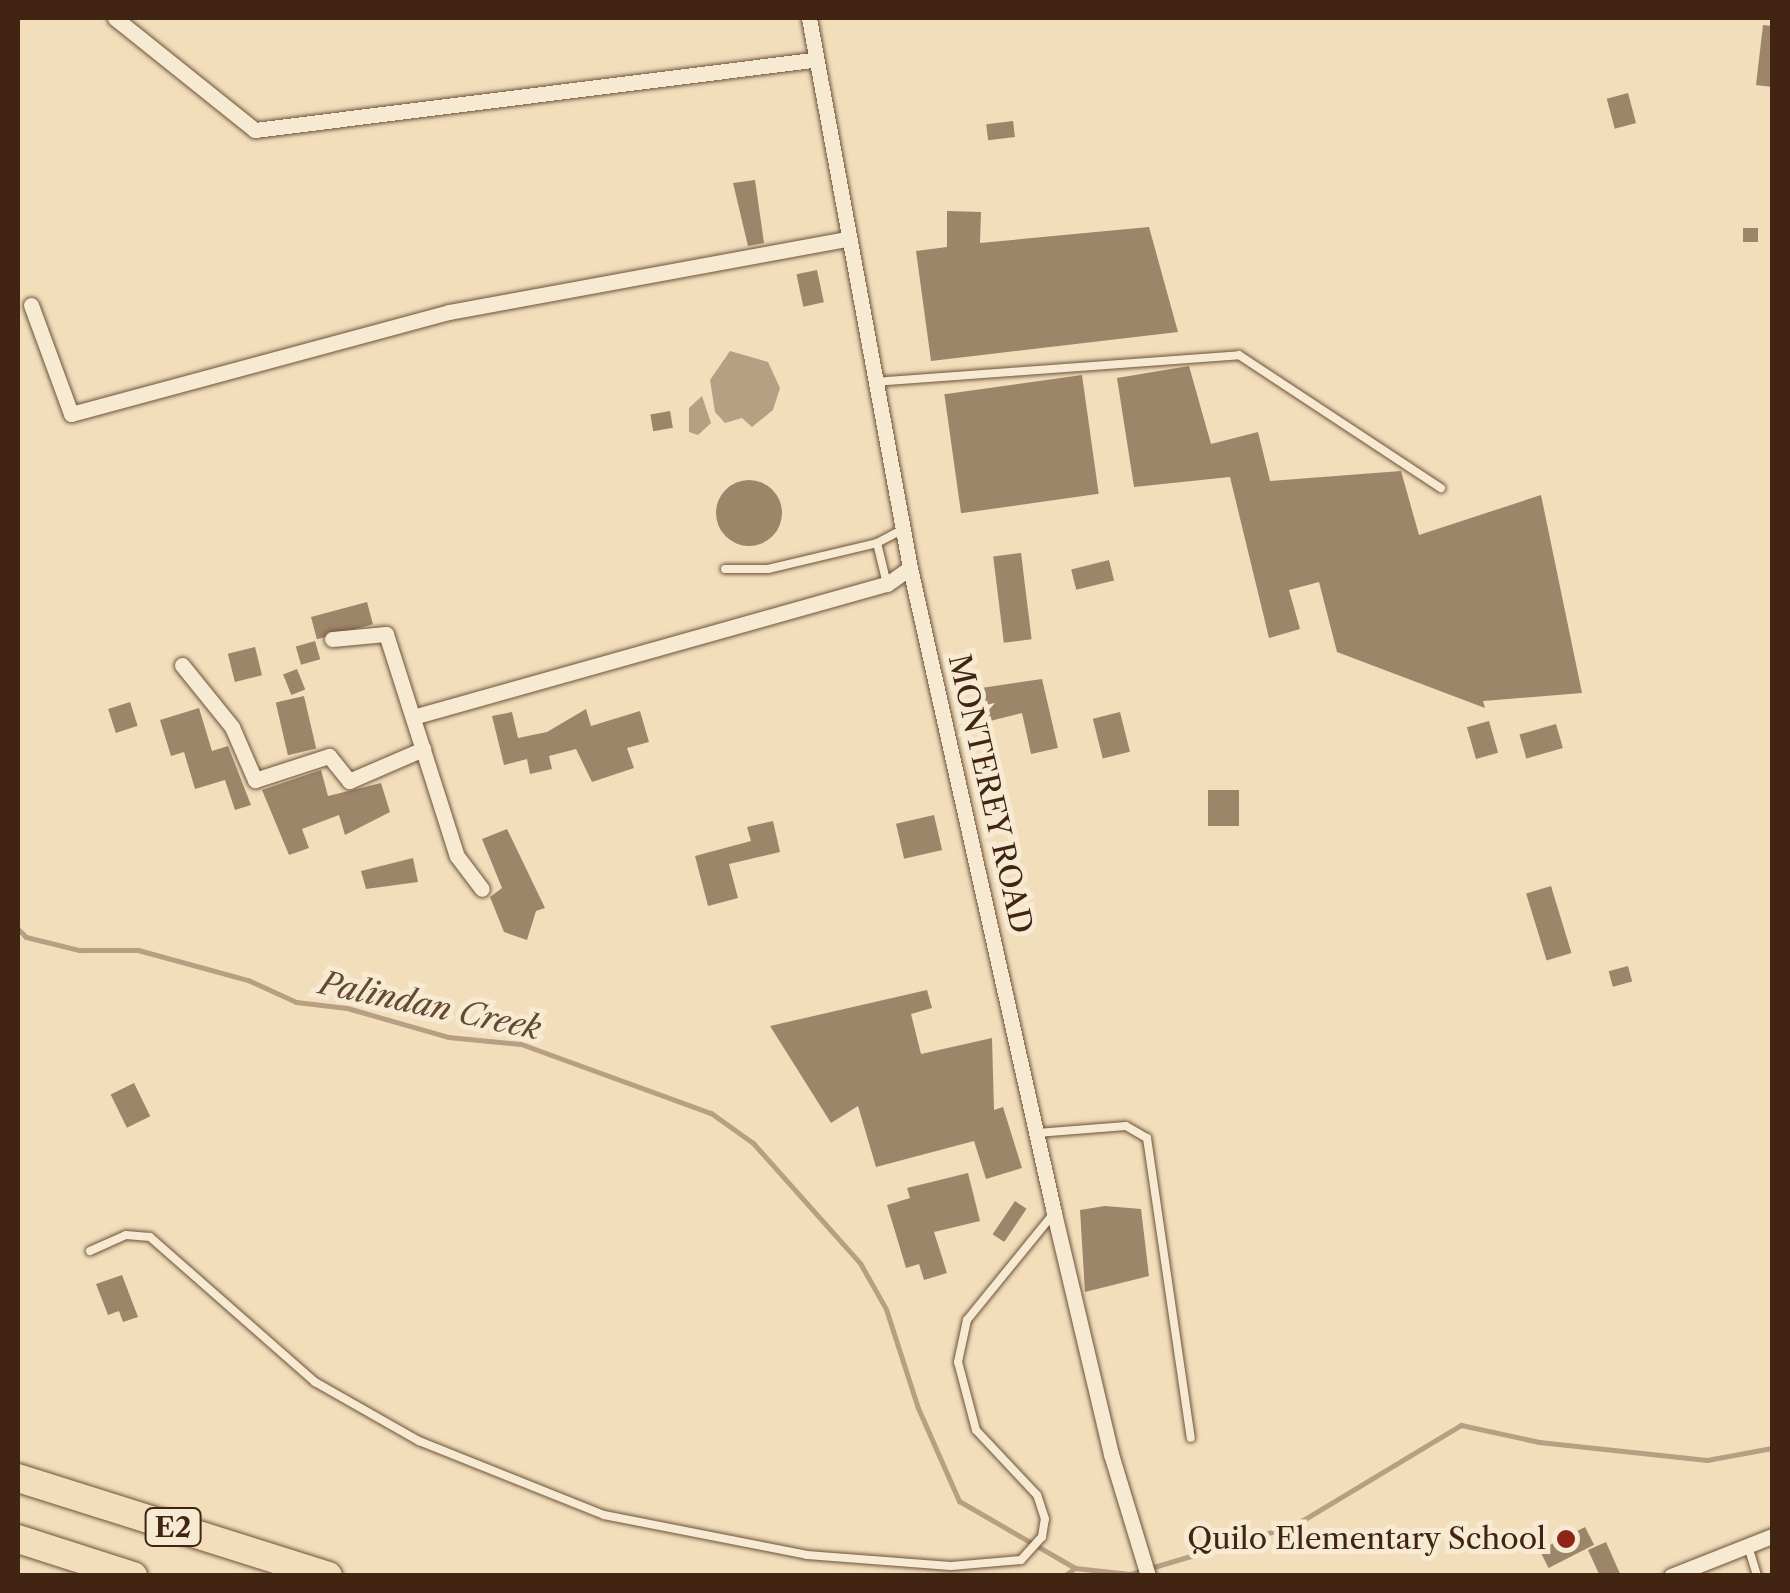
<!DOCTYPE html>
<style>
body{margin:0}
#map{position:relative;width:1790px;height:1593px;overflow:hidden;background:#f2debb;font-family:"Libre Caslon Text",serif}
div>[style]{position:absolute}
.water>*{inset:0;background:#b69f82}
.stream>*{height:5px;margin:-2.5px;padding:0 2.5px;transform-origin:2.5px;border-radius:2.5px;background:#b69f82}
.building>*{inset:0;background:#9d856a;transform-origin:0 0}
.round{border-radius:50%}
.roads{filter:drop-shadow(0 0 2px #6d523c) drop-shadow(0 0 2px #6d523c)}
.lane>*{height:8px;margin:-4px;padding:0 4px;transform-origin:4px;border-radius:4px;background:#f7ead3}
.street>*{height:15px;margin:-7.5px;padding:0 7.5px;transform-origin:7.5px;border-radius:7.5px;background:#f7ead3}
.highway>*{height:28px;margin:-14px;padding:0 14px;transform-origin:14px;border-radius:14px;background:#f2debb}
.dots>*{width:28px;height:28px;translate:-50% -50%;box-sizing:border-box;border:5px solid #f7ead3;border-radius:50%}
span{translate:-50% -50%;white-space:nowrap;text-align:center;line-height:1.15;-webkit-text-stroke:10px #f7ead3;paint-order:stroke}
.shield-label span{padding:2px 8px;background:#f7ead3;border:2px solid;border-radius:8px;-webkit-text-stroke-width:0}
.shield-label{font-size:28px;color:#412412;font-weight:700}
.street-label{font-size:30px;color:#412412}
.poi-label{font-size:30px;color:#412412}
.right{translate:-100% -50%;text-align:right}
.water-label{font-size:32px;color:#644934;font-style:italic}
.frame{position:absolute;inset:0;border:20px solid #412412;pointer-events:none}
</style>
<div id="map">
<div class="water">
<i style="clip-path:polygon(730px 351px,768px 362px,780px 388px,773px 410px,752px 427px,742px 418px,725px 423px,715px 412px,710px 380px)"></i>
<i style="clip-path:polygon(702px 396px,711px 423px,698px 435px,689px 432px,689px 408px)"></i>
</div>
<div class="stream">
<i style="left:18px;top:929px;width:11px;rotate:45deg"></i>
<i style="left:26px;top:937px;width:55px;rotate:13.8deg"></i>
<i style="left:79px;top:950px;width:59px"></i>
<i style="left:138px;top:950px;width:114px;rotate:15.3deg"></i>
<i style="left:248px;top:980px;width:53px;rotate:24.6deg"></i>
<i style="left:296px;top:1002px;width:51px;rotate:6.7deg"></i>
<i style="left:347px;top:1008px;width:105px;rotate:16deg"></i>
<i style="left:448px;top:1037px;width:73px;rotate:5.5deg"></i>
<i style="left:521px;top:1044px;width:202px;rotate:20deg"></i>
<i style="left:711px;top:1113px;width:52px;rotate:35.5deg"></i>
<i style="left:753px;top:1143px;width:161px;rotate:48.3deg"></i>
<i style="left:860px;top:1263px;width:53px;rotate:60.5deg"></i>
<i style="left:886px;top:1309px;width:104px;rotate:72.1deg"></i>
<i style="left:918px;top:1408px;width:102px;rotate:66.2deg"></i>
<i style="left:959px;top:1501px;width:134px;rotate:30deg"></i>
<i style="left:1075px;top:1568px;width:55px;rotate:6.2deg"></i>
<i style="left:1130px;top:1574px;width:172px;rotate:-16.5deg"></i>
<i style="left:1295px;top:1525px;width:194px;rotate:-31.1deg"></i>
<i style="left:1461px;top:1425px;width:80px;rotate:12.3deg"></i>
<i style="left:1539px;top:1442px;width:169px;rotate:6.1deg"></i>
<i style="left:1707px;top:1460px;width:66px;rotate:-10.5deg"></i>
<i style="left:1064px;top:1576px;width:14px;rotate:-36deg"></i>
</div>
<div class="building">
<i style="clip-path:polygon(1763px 25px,1772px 26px,1772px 87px,1756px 85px)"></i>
<i style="left:1628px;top:93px;width:31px;height:22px;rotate:75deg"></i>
<i style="left:1013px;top:121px;width:16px;height:27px;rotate:83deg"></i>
<i style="clip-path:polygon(755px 180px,764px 243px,748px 246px,733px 183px)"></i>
<i style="clip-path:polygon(947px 211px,981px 212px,980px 243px,1149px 227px,1178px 332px,931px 361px,916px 251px,947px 247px)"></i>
<i style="left:1743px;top:228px;width:15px;height:14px"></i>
<i style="left:817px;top:270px;width:33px;height:21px;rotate:78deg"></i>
<i style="clip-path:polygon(1189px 366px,1211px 444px,1258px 432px,1270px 481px,1401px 471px,1419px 535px,1541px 495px,1582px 693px,1483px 701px,1485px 708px,1337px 652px,1319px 582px,1289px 590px,1300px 629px,1269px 638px,1230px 477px,1134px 487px,1117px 378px)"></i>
<i style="left:1082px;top:375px;width:120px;height:139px;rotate:82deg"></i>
<i style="left:670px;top:411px;width:17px;height:20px;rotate:80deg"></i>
<i class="round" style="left:716px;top:480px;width:66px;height:66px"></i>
<i style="left:1021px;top:553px;width:87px;height:28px;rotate:83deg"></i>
<i style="left:1109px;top:560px;width:21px;height:39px;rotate:76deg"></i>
<i style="left:367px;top:602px;width:23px;height:58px;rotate:75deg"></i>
<i style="left:315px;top:641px;width:19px;height:20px;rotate:74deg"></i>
<i style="left:255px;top:647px;width:29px;height:28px;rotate:76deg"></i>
<i style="left:297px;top:669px;width:22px;height:15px;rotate:68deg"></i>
<i style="clip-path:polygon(1042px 679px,1058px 748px,1031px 754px,1022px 713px,990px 721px,981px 688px)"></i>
<i style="left:304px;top:696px;width:54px;height:29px;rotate:77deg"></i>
<i style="left:130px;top:702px;width:25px;height:23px;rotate:72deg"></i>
<i style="clip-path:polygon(199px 708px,212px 751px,228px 746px,251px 805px,235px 810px,225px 780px,195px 789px,184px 752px,171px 756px,160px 720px)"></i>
<i style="clip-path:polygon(586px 709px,591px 726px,640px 711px,649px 742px,627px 748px,634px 768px,592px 782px,576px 749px,549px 756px,552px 769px,530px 774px,527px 759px,504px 765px,492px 716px,512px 712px,518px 738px,547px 732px)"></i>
<i style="left:1120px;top:712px;width:41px;height:28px;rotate:76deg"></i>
<i style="left:1489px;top:721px;width:33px;height:23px;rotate:74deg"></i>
<i style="left:1556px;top:724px;width:25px;height:38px;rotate:74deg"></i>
<i style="clip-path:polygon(321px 770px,328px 796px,381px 783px,390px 812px,345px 835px,339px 815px,302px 829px,309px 848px,289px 855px,262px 790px)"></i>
<i style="left:1208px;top:790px;width:31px;height:36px"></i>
<i style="left:934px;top:815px;width:36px;height:39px;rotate:77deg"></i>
<i style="clip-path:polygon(773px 821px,780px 852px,729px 864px,738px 898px,708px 906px,695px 856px,751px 841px,747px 827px)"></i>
<i style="clip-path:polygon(507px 829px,545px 908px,536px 911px,527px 940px,504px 932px,490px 897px,502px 888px,482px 839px)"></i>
<i style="clip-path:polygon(413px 858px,418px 882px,366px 889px,361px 871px)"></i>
<i style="left:1551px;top:886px;width:70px;height:26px;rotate:73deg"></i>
<i style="left:1628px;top:966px;width:16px;height:20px;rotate:75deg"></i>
<i style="clip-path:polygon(927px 990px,932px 1008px,911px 1014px,921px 1054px,992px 1038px,994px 1110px,1003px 1107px,1022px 1168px,986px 1179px,974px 1141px,876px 1167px,858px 1106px,831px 1123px,770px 1026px)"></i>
<i style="left:134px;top:1083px;width:37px;height:26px;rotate:64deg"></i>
<i style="clip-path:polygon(968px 1173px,980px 1221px,934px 1232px,947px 1273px,924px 1280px,919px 1264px,906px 1268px,887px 1205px,910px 1198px,907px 1188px)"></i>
<i style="left:1015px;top:1201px;width:14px;height:40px;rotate:34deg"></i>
<i style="clip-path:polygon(1105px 1206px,1141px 1209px,1149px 1276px,1085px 1292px,1080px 1210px)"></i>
<i style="clip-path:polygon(122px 1275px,138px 1317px,123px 1322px,119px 1311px,108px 1315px,96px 1284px)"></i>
<i style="left:1585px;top:1527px;width:20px;height:51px;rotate:63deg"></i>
<i style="clip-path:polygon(1606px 1542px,1621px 1576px,1600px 1576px,1588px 1550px)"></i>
</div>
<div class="roads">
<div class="lane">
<i style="left:874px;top:382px;width:366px;rotate:-4.2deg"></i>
<i style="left:1239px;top:355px;width:242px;rotate:33.4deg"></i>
<i style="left:877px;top:543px;width:42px;rotate:76.3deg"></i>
<i style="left:725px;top:569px;width:43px"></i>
<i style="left:768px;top:569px;width:112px;rotate:-13.4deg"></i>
<i style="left:877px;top:543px;width:30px;rotate:-28deg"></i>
<i style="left:1037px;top:1133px;width:89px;rotate:-4.5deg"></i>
<i style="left:1126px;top:1126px;width:24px;rotate:30deg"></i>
<i style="left:1147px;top:1138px;width:303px;rotate:81.7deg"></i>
<i style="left:90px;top:1251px;width:39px;rotate:-24deg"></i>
<i style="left:126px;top:1235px;width:24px;rotate:5deg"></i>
<i style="left:150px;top:1237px;width:220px;rotate:41.3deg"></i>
<i style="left:315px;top:1382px;width:120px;rotate:29.6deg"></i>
<i style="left:419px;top:1441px;width:199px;rotate:21.8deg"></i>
<i style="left:604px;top:1515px;width:207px;rotate:11.1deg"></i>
<i style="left:807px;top:1555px;width:144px;rotate:4.4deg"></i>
<i style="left:951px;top:1566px;width:70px;rotate:-4.9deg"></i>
<i style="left:1021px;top:1560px;width:31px;rotate:-48deg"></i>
<i style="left:1042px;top:1537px;width:18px;rotate:-81deg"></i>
<i style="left:1045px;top:1519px;width:25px;rotate:-108deg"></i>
<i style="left:1037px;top:1495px;width:89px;rotate:-133.2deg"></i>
<i style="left:976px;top:1430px;width:70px;rotate:-104.8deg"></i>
<i style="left:958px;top:1362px;width:43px;rotate:-77.9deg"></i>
<i style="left:967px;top:1320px;width:138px;rotate:-50.9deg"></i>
<i style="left:1748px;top:1546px;width:31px;rotate:73deg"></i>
</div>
<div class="street">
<i style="left:115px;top:18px;width:179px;rotate:38.7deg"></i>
<i style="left:255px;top:130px;width:561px;rotate:-7.16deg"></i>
<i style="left:809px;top:18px;width:559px;rotate:79.59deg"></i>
<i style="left:910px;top:568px;width:661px;rotate:77.41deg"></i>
<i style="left:1054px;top:1213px;width:248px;rotate:76.7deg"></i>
<i style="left:1111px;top:1454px;width:127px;rotate:73.1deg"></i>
<i style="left:31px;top:305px;width:116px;rotate:69.8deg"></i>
<i style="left:71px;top:414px;width:392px;rotate:-15.1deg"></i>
<i style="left:449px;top:312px;width:404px;rotate:-10.4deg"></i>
<i style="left:332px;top:639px;width:54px;rotate:-5.3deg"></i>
<i style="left:386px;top:634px;width:233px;rotate:72.3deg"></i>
<i style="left:457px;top:856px;width:41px;rotate:52.9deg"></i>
<i style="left:182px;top:665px;width:80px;rotate:51.1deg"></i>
<i style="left:232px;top:727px;width:58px;rotate:66.5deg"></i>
<i style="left:255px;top:780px;width:78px;rotate:-18deg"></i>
<i style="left:329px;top:756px;width:32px;rotate:51deg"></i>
<i style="left:349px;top:781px;width:81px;rotate:-23.4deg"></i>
<i style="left:413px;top:717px;width:492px;rotate:-15.7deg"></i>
<i style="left:887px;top:584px;width:28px;rotate:-35deg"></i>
<i style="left:1671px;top:1576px;width:109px;rotate:-21.6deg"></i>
</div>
<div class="highway">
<i style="left:18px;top:1478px;width:325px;rotate:17.5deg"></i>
<i style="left:18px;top:1539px;width:121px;rotate:17.8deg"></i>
</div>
</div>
<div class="dots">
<i style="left:1566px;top:1539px;background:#8f2418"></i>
</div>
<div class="shield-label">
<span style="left:173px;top:1527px">E2</span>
</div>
<div class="street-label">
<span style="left:990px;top:794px;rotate:77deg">MONTEREY ROAD</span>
</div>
<div class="poi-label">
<span class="right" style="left:1546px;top:1539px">Quilo Elementary School</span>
</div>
<div class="water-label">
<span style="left:430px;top:1006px;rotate:12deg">Palindan Creek</span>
</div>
<div class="frame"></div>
</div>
